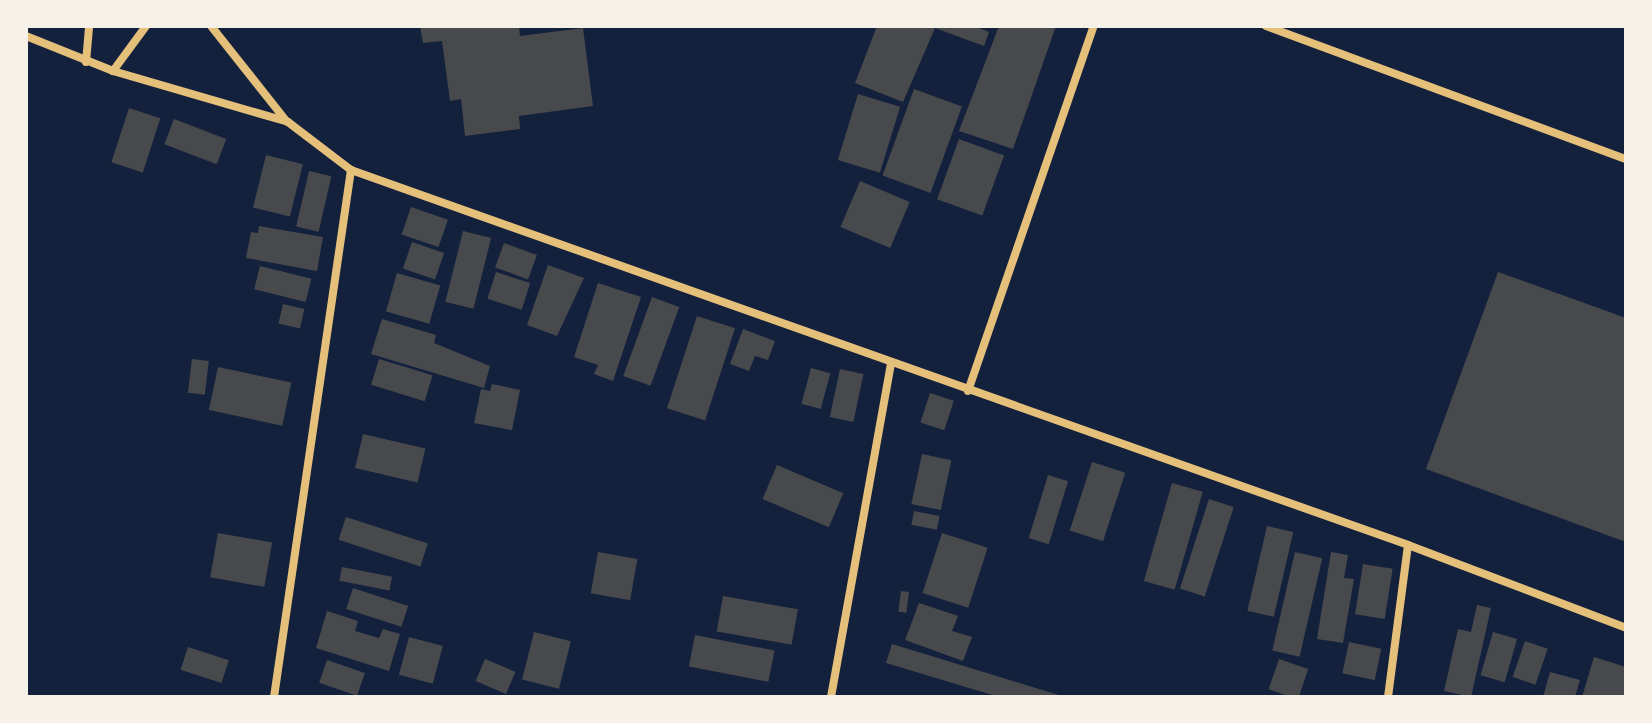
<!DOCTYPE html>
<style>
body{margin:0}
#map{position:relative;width:1652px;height:723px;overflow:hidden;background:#14213d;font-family:"Sofia Sans Condensed",sans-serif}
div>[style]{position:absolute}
.building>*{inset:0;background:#48494c;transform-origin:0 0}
.minor>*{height:8px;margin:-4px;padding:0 4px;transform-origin:4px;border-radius:4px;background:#e5c07b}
span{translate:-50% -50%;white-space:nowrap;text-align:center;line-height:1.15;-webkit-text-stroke:6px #f6f1e7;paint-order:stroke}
.frame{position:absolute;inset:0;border:28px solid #f6f1e7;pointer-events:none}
</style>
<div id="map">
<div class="building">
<i style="clip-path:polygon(420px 26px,519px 26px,520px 36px,583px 28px,593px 106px,519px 116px,520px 129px,465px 136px,461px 99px,450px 101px,442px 41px,423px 43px)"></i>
<i style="clip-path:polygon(877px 26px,974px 26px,989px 32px,984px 46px,935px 28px,903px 102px,855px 83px)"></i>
<i style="clip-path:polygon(999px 26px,1056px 26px,1013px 149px,959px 131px)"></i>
<i style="left:914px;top:89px;width:51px;height:92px;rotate:20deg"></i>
<i style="left:858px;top:94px;width:44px;height:69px;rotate:17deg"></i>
<i style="left:129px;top:108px;width:33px;height:57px;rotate:18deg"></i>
<i style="left:174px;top:119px;width:56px;height:27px;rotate:21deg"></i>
<i style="left:959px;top:139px;width:48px;height:64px;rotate:20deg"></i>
<i style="left:266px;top:155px;width:38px;height:54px;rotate:14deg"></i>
<i style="left:309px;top:171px;width:23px;height:57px;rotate:13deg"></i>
<i style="left:860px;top:181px;width:54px;height:50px;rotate:23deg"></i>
<i style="left:411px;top:207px;width:39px;height:29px;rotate:19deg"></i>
<i style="clip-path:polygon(259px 226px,323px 237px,317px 271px,246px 258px,251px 232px,258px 233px)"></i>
<i style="left:463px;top:231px;width:29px;height:73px;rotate:14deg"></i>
<i style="left:412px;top:242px;width:34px;height:28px;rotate:19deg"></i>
<i style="left:504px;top:243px;width:35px;height:26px;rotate:20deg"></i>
<i style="clip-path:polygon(548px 265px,584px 278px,557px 336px,527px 325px)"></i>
<i style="left:260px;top:266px;width:53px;height:24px;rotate:14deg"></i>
<i style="left:496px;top:272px;width:36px;height:28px;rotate:18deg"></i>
<i style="clip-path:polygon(1498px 272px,1626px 318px,1626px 542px,1426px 469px)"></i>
<i style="left:397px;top:273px;width:45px;height:40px;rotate:16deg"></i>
<i style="clip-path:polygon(598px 283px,641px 297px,613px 381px,594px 374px,598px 365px,574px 357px)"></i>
<i style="left:652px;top:297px;width:29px;height:84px;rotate:20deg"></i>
<i style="left:283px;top:304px;width:22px;height:20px;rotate:13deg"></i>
<i style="left:697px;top:316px;width:40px;height:97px;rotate:18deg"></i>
<i style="clip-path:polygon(382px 319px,436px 335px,434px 343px,490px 366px,484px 388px,371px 354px)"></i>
<i style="clip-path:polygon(743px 329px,775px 341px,768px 360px,755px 356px,749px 371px,730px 364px)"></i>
<i style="left:192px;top:359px;width:17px;height:34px;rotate:7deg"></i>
<i style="left:379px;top:359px;width:56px;height:27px;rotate:17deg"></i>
<i style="left:218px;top:367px;width:75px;height:44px;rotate:12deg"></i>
<i style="left:811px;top:368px;width:20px;height:37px;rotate:15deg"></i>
<i style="left:840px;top:369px;width:24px;height:49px;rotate:12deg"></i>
<i style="clip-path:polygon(492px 384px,520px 390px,512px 430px,474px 423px,481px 389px,490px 391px)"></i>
<i style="left:930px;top:393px;width:25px;height:31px;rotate:18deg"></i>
<i style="left:363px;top:434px;width:64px;height:35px;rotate:13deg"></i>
<i style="left:922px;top:454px;width:30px;height:51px;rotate:12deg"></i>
<i style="left:1092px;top:462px;width:35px;height:72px;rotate:18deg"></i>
<i style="left:777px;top:465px;width:72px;height:37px;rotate:23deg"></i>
<i style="left:1048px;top:475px;width:21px;height:66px;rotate:17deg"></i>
<i style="left:1172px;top:483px;width:32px;height:102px;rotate:16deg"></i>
<i style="left:1209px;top:499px;width:26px;height:94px;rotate:18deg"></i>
<i style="left:914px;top:511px;width:26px;height:14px;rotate:11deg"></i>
<i style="left:346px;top:517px;width:86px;height:24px;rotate:18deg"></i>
<i style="left:1267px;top:526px;width:27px;height:87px;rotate:13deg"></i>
<i style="left:218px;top:533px;width:55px;height:45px;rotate:10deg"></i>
<i style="left:942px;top:533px;width:48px;height:63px;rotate:18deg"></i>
<i style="left:598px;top:552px;width:40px;height:42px;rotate:10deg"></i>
<i style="left:1295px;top:552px;width:28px;height:101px;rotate:13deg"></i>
<i style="clip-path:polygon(1331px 552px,1348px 555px,1344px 578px,1354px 579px,1343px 643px,1317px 639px)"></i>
<i style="left:1363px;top:564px;width:30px;height:51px;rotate:9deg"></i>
<i style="left:342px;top:567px;width:51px;height:14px;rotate:11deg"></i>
<i style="left:353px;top:588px;width:58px;height:22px;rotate:18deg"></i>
<i style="left:901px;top:591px;width:8px;height:21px;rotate:7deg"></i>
<i style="left:723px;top:596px;width:76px;height:36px;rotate:10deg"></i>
<i style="clip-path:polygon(919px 603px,958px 616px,952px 631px,972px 637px,963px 661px,905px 640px)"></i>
<i style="clip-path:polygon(1477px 605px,1491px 608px,1471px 697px,1444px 691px,1458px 629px,1471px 632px)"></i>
<i style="clip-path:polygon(327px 611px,358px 621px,355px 631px,379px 638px,383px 629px,400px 634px,389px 671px,316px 648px)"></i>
<i style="left:534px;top:632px;width:38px;height:49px;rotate:14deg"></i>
<i style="left:1493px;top:632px;width:25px;height:45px;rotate:16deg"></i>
<i style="left:695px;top:635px;width:81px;height:32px;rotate:11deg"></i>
<i style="left:409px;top:637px;width:35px;height:39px;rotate:15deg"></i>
<i style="left:1525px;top:641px;width:24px;height:38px;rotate:19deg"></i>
<i style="left:1349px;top:642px;width:33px;height:32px;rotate:12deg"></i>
<i style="clip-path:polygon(892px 644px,1062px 696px,1062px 697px,999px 697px,886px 663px)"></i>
<i style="left:188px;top:647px;width:43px;height:24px;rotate:18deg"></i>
<i style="clip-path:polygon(1594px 657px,1626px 667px,1626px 697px,1582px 697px)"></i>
<i style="left:485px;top:659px;width:33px;height:24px;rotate:23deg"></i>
<i style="left:1279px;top:659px;width:31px;height:32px;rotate:19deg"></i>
<i style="left:327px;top:660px;width:40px;height:24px;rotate:19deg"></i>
<i style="clip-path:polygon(1550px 672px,1580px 680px,1575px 697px,1543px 697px)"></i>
</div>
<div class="minor">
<i style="left:211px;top:26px;width:122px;rotate:51.6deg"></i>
<i style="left:1266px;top:26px;width:384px;rotate:20.3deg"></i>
<i style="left:26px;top:36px;width:94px;rotate:21.9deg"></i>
<i style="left:113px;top:71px;width:182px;rotate:16.2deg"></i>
<i style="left:288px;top:122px;width:79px;rotate:37.3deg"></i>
<i style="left:351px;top:170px;width:1122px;rotate:19.53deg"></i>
<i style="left:1408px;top:545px;width:233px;rotate:20.8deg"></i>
<i style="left:86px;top:62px;width:36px;rotate:-85deg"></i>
<i style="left:113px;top:71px;width:56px;rotate:-53.7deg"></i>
<i style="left:968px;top:391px;width:386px;rotate:-71deg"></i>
<i style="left:274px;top:697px;width:533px;rotate:-81.69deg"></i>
<i style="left:831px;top:697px;width:339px;rotate:-79.8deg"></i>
<i style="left:1388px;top:697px;width:153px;rotate:-82.5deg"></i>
</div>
<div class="frame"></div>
</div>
